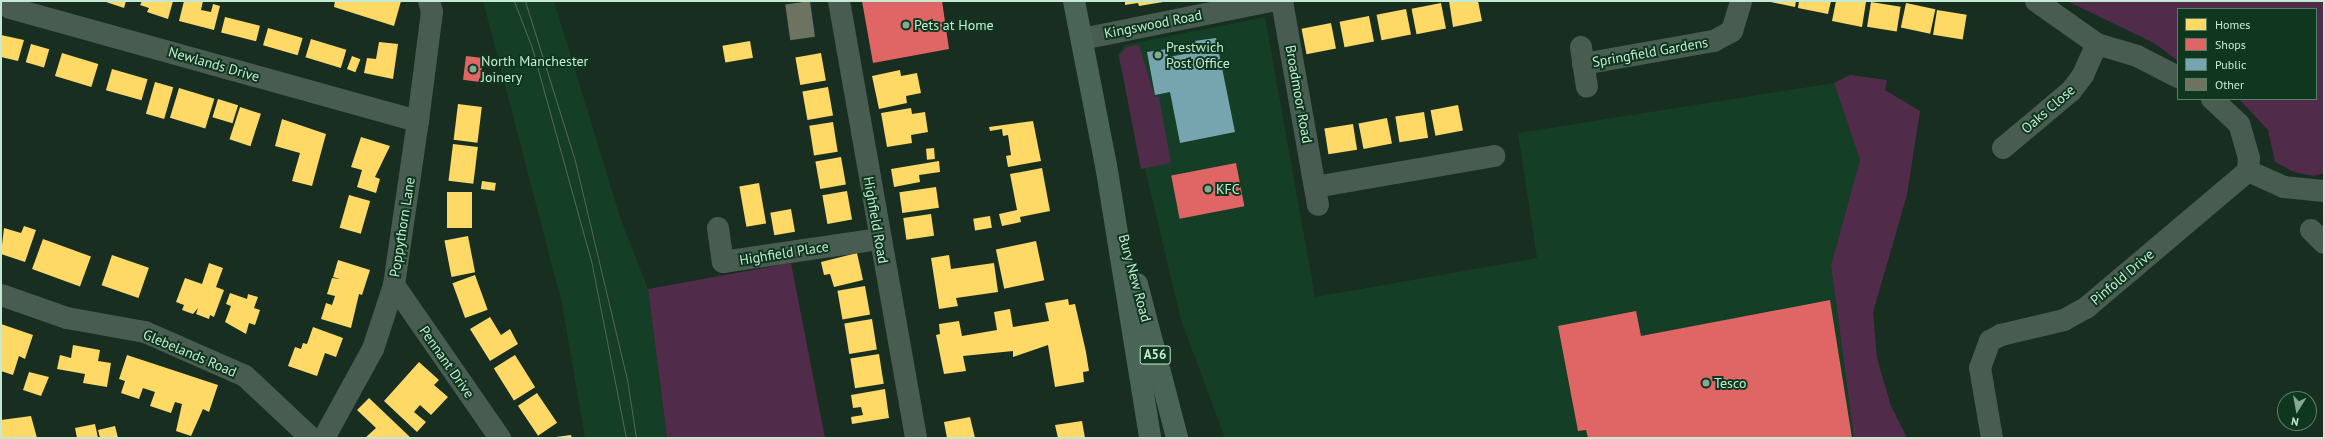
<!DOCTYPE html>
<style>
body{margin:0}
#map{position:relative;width:2325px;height:439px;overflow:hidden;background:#182e21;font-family:"PT Sans",sans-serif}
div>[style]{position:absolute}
.built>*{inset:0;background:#143e25}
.green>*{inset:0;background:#502c4a}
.homes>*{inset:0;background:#ffd966;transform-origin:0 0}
.shops>*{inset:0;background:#e06666;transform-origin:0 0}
.public>*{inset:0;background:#76a5af}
.building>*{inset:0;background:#6d7360;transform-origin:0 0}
.minor>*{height:22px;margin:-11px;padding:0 11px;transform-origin:11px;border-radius:11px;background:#495c51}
.highway>*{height:22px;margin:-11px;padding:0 11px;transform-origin:11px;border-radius:11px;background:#4a6557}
.tram>*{height:1px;margin:-0.5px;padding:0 0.5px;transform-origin:0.5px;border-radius:0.5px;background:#55655c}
.dots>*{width:11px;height:11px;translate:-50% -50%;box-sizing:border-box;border:2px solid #0f3720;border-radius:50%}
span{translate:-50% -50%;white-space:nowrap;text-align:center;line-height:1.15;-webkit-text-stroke:4px #0f3720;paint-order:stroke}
.shield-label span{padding:1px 3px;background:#0f3720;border:1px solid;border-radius:3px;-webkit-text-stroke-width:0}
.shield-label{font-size:13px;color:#c6ead1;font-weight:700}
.street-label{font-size:14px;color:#c6ead1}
.poi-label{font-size:14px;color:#c6ead1}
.left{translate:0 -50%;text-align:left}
.frame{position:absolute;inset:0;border:2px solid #c6ead1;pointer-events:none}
.legend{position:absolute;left:2177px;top:8px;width:140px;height:92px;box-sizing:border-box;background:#0f3720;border:1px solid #587f67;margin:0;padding:5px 7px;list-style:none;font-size:12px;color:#c6ead1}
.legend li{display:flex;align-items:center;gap:8px;height:20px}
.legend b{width:20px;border:1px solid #587f67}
.north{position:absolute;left:2277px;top:391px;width:40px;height:40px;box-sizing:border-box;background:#0f3720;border:1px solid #587f67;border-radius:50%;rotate:191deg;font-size:11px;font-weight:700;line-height:16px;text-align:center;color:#c6ead1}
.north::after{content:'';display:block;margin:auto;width:14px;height:18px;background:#89a893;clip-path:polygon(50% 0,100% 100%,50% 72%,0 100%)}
</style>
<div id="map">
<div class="built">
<i style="clip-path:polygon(483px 1px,554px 1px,621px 220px,648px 289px,667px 438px,585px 438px,562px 304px)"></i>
<i style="clip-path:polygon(1265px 17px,1315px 297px,1537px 258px,1518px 133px,1834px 83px,1860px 160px,1831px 265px,1854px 438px,1225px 438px,1181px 320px,1118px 55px,1124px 45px)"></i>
</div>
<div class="green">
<i style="clip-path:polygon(2067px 1px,2324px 1px,2324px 173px,2313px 176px,2294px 172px,2275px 162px,2268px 130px,2239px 99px,2316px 99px,2316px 9px,2178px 9px,2178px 61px,2154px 43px)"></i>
<i style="clip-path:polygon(1139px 45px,1155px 97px,1159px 97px,1171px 163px,1141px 169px,1119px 56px,1126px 47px)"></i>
<i style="clip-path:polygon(1850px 75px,1887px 80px,1885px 90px,1920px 111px,1907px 195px,1873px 312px,1877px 358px,1891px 406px,1907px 438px,1854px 438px,1831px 265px,1860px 160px,1834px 83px)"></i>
<i style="clip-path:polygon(791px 263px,825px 438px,667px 438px,648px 289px)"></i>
</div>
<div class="homes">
<i style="clip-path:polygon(103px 1px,126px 1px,124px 8px)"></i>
<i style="clip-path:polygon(142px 1px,173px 1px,168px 19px,147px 12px,149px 8px,140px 5px)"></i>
<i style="clip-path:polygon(184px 1px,203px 1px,201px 10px,211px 12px,213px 4px,220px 6px,214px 30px,179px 21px)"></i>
<i style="clip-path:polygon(335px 1px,401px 1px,394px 26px,334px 7px)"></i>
<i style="clip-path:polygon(1125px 1px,1163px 1px,1163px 2px,1139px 6px,1138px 3px,1125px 5px)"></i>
<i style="clip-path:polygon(1449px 1px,1478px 1px,1482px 21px,1453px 27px)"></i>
<i style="clip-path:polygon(1766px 1px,1796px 1px,1795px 7px)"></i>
<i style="clip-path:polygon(1799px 1px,1831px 1px,1828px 14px,1798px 8px)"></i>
<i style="clip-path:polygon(1836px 1px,1866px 2px,1862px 27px,1832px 21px)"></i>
<i style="left:1871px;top:2px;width:30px;height:25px;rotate:9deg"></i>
<i style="left:1441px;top:3px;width:26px;height:30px;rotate:79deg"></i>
<i style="left:1906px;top:3px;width:30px;height:25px;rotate:12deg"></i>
<i style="left:1406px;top:9px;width:26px;height:30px;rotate:79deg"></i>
<i style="left:1937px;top:10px;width:30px;height:25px;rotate:9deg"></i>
<i style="left:1369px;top:16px;width:26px;height:30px;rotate:79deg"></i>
<i style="left:225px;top:17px;width:36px;height:16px;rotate:14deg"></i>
<i style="left:1331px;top:23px;width:26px;height:30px;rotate:79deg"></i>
<i style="left:268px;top:28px;width:36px;height:18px;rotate:16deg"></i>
<i style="clip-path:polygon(1px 35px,24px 40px,18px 61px,1px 57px)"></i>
<i style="left:311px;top:39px;width:37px;height:19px;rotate:17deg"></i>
<i style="left:750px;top:41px;width:17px;height:28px;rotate:80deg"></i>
<i style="clip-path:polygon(379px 42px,398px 44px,393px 79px,364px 73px,367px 58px,376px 59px)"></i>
<i style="left:31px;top:44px;width:19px;height:19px;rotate:16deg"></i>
<i style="left:62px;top:53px;width:38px;height:24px;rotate:17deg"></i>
<i style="left:821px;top:53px;width:28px;height:26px;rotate:80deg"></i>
<i style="left:352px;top:56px;width:9px;height:14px;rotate:21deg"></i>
<i style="left:112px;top:69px;width:37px;height:22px;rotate:16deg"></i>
<i style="clip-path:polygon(900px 70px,901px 76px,917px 73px,921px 93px,906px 96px,907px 103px,879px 109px,872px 76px)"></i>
<i style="left:155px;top:82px;width:19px;height:33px;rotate:16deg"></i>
<i style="left:828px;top:87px;width:29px;height:26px;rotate:80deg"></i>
<i style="left:179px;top:88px;width:37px;height:31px;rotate:17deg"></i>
<i style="left:218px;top:99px;width:21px;height:19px;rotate:17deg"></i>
<i style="left:458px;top:104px;width:24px;height:36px;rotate:7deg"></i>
<i style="left:1458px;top:105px;width:26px;height:28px;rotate:79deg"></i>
<i style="left:240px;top:107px;width:22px;height:34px;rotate:18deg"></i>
<i style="clip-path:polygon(911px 108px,912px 114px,925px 112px,928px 132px,911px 135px,912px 143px,887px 147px,881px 113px)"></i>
<i style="left:1424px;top:112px;width:26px;height:29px;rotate:81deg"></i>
<i style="left:1387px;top:118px;width:26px;height:29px;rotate:79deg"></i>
<i style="clip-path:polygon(282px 119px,326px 134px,312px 186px,292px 181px,300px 153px,275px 146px)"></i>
<i style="clip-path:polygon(1033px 121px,1041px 161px,1008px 167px,1006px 156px,1011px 155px,1008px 135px,1003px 136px,1002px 129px,990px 131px,989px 127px)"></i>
<i style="left:833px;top:122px;width:30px;height:24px;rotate:81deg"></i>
<i style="left:1353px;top:124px;width:26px;height:29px;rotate:81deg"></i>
<i style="clip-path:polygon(361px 137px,390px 146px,375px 177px,380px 179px,376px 193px,357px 187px,362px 170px,351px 167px)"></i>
<i style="left:453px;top:144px;width:25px;height:37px;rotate:7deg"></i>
<i style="left:934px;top:148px;width:11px;height:8px;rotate:85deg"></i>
<i style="left:841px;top:157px;width:28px;height:26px;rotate:80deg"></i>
<i style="clip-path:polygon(939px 161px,940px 172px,919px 175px,920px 182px,894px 187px,891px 169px)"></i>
<i style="clip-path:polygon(1042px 168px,1050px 211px,1020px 217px,1021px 222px,1002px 226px,999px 214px,1017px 210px,1010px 174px)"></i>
<i style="left:482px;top:181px;width:14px;height:8px;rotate:8deg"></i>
<i style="left:759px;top:183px;width:41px;height:20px;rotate:80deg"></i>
<i style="left:936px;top:187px;width:21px;height:37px;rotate:82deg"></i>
<i style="left:847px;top:191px;width:29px;height:25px;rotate:80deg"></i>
<i style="left:447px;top:192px;width:25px;height:36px"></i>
<i style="left:349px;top:195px;width:22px;height:34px;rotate:16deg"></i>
<i style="left:791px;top:209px;width:23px;height:21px;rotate:80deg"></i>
<i style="left:931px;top:214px;width:22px;height:28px;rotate:82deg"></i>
<i style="left:990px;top:216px;width:12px;height:17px;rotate:81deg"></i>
<i style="clip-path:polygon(24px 226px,36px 230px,25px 262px,1px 254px,4px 228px,21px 233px)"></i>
<i style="left:468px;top:236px;width:37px;height:24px;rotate:79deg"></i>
<i style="left:43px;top:239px;width:51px;height:32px;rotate:20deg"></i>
<i style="left:1036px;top:241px;width:40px;height:41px;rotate:78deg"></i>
<i style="clip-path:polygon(857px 253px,863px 280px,834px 287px,830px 274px,824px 275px,821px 262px)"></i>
<i style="left:112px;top:255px;width:39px;height:32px;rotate:19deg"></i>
<i style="clip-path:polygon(949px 255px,951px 269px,994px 263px,998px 292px,956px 298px,958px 306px,939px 309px,931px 258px)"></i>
<i style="clip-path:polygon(338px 260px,370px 270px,362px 295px,359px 294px,351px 328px,321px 319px,326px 303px,332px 305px,335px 296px,327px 294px,332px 278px,340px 279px,333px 277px)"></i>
<i style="clip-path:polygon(209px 263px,223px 268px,216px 287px,224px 290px,214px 317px,210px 315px,209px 319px,196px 314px,198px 308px,193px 314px,182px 310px,184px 305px,176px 302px,185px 278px,202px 284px)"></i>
<i style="left:475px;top:275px;width:37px;height:24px;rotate:70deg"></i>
<i style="left:865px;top:286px;width:29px;height:28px;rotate:80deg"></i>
<i style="clip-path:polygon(230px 293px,247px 299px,248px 294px,258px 297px,254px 308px,260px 310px,255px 325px,249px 323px,246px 334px,225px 322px,231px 306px,226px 304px)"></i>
<i style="clip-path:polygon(1068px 299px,1069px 305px,1075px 304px,1086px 352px,1089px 371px,1083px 372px,1084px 382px,1055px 387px,1048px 345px,1013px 357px,1013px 351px,963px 356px,966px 371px,944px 374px,936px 335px,940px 334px,939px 324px,959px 321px,962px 336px,997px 330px,994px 312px,1010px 309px,1013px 327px,1049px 321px,1045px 303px)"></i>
<i style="clip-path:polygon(490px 317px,501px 335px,510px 329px,518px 344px,490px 361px,470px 329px)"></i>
<i style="left:872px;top:319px;width:31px;height:28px;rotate:81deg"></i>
<i style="clip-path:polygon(1px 324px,33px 335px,25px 359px,19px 356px,13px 375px,1px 371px)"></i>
<i style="clip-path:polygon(313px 327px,343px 338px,336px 357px,325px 353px,317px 376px,288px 366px,295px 347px,301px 349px,303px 343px,307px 344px)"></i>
<i style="clip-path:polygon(73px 345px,100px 350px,98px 361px,111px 363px,107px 387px,83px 383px,85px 374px,57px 369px,60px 355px,71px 358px)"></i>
<i style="left:879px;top:354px;width:30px;height:29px;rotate:81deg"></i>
<i style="clip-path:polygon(127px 355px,218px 385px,209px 412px,203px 409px,191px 436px,176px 431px,182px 404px,175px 402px,171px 413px,150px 406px,155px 392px,143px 388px,139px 399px,121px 393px,125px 381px,119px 379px)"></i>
<i style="left:515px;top:355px;width:38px;height:25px;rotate:58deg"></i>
<i style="clip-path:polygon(419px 362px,439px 380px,434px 385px,448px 397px,431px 415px,420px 405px,414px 412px,426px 422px,417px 432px,384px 401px)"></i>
<i style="clip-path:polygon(29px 372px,49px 377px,41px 396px,23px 390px)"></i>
<i style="clip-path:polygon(885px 389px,889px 418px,852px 424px,851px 417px,863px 415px,861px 407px,853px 408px,851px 395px)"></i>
<i style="left:537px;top:393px;width:36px;height:23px;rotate:56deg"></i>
<i style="clip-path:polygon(369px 398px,411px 438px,365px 438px,376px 428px,357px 410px)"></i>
<i style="clip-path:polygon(31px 416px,37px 438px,1px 438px,1px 420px)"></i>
<i style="clip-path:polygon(970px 417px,975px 438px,947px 438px,944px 422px)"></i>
<i style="clip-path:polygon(1082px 421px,1085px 438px,1058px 438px,1055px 425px)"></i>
<i style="clip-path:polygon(95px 424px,98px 438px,77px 438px,75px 428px)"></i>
<i style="clip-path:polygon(115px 426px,118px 438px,100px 438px,98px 430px)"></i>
<i style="clip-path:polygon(571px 435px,572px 438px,556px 438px,556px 437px)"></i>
</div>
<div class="shops">
<i style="clip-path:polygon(862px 1px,942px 1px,949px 49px,873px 63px)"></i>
<i style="left:466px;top:56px;width:17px;height:24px;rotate:7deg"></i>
<i style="left:1236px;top:163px;width:44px;height:66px;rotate:79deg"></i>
<i style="clip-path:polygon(1830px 300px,1852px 438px,1588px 438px,1586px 430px,1578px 431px,1558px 326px,1636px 311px,1641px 336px)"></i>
</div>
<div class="public">
<i style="clip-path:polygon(1216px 38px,1235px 132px,1180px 143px,1170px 92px,1155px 95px,1147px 52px,1167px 49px,1168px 57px,1196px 52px,1194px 41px)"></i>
</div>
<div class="building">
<i style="left:810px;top:1px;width:36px;height:25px;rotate:82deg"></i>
</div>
<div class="minor">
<i style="left:839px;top:1px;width:444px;rotate:80deg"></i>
<i style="left:1282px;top:1px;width:207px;rotate:80deg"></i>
<i style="left:2036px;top:1px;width:75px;rotate:35.2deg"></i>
<i style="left:2097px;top:44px;width:42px;rotate:16.7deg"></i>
<i style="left:2137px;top:56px;width:46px;rotate:27.1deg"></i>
<i style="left:10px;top:8px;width:423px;rotate:15.5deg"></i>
<i style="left:1082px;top:39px;width:193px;rotate:-11.4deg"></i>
<i style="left:1581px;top:47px;width:40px;rotate:81.5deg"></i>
<i style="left:1583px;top:64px;width:133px;rotate:-10deg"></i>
<i style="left:1714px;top:41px;width:21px;rotate:-29deg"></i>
<i style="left:1732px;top:31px;width:31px;rotate:-73deg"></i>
<i style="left:2003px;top:148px;width:89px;rotate:-40deg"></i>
<i style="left:2071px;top:91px;width:20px;rotate:-53deg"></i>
<i style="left:2083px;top:75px;width:34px;rotate:-66deg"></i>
<i style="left:2248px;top:171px;width:39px;rotate:24deg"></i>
<i style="left:2284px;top:187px;width:40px;rotate:5.7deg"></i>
<i style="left:1315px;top:187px;width:182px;rotate:-9.8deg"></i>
<i style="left:718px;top:228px;width:34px;rotate:82deg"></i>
<i style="left:723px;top:262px;width:157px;rotate:-8.4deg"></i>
<i style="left:2311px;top:230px;width:18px;rotate:45deg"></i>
<i style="left:394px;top:285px;width:186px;rotate:55.3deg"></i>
<i style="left:1px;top:295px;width:70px;rotate:19.2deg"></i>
<i style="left:67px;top:318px;width:79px;rotate:10.2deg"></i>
<i style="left:145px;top:332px;width:109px;rotate:23.7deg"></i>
<i style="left:245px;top:376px;width:91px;rotate:43.2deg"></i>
<i style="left:324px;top:438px;width:102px;rotate:-61.2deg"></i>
<i style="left:373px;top:349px;width:67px;rotate:-71.8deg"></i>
<i style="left:394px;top:285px;width:166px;rotate:-81.7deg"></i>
<i style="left:418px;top:121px;width:110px;rotate:-82.7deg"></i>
<i style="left:432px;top:12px;width:11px;rotate:-105deg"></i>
<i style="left:1992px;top:438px;width:71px;rotate:-99.7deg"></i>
<i style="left:1980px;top:368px;width:29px;rotate:-70deg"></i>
<i style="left:1990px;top:341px;width:13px;rotate:-29deg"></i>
<i style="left:2001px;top:335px;width:65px;rotate:-13.4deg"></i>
<i style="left:2064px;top:320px;width:25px;rotate:-29deg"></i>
<i style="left:2086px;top:308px;width:212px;rotate:-40.2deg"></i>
<i style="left:2248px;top:171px;width:13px;rotate:-86deg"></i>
<i style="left:2249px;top:158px;width:35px;rotate:-106deg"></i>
<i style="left:2239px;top:124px;width:37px;rotate:-137deg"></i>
</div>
<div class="highway">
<i style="left:1074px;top:1px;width:167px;rotate:79deg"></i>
<i style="left:1106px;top:165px;width:277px;rotate:80.8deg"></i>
<i style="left:1137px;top:284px;width:159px;rotate:75.4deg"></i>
</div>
<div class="tram">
<i style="left:514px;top:1px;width:50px;rotate:69deg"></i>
<i style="left:532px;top:48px;width:225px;rotate:74.5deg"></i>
<i style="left:592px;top:265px;width:176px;rotate:78.9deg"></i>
<i style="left:525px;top:1px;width:164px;rotate:72.6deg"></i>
<i style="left:574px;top:157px;width:228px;rotate:76.6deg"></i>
<i style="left:627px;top:379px;width:60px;rotate:81.3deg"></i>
</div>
<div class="dots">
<i style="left:906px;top:25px;background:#89a893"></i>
<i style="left:1158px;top:55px;background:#89a893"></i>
<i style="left:473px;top:69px;background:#89a893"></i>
<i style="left:1208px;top:189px;background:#89a893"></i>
<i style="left:1706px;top:383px;background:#89a893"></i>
</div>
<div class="shield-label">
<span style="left:1155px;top:355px">A56</span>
</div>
<div class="street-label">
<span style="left:1153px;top:24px;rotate:-11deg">Kingswood Road</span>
<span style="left:1650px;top:52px;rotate:-10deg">Springfield Gardens</span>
<span style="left:214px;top:64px;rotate:16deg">Newlands Drive</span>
<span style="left:1299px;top:94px;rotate:80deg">Broadmoor Road</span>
<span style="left:2048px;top:109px;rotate:-41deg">Oaks Close</span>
<span style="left:876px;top:220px;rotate:80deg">Highfield Road</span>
<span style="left:402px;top:227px;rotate:-81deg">Poppythorn Lane</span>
<span style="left:784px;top:253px;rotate:-9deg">Highfield Place</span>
<span style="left:2122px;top:277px;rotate:-40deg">Pinfold Drive</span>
<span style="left:1135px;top:278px;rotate:75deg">Bury New Road</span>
<span style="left:190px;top:353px;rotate:23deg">Glebelands Road</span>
<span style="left:447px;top:362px;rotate:55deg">Pennant Drive</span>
</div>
<div class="poi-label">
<span class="left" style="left:914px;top:25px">Pets at Home</span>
<span class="left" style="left:1166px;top:55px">Prestwich<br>Post Office</span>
<span class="left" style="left:481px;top:69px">North Manchester<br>Joinery</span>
<span class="left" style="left:1216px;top:189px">KFC</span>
<span class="left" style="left:1714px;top:383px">Tesco</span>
</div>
<div class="frame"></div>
<ul class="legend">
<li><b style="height:11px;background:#ffd966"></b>Homes</li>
<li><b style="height:11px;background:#e06666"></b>Shops</li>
<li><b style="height:11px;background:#76a5af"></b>Public</li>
<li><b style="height:11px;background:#6d7360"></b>Other</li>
</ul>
<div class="north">N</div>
</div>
